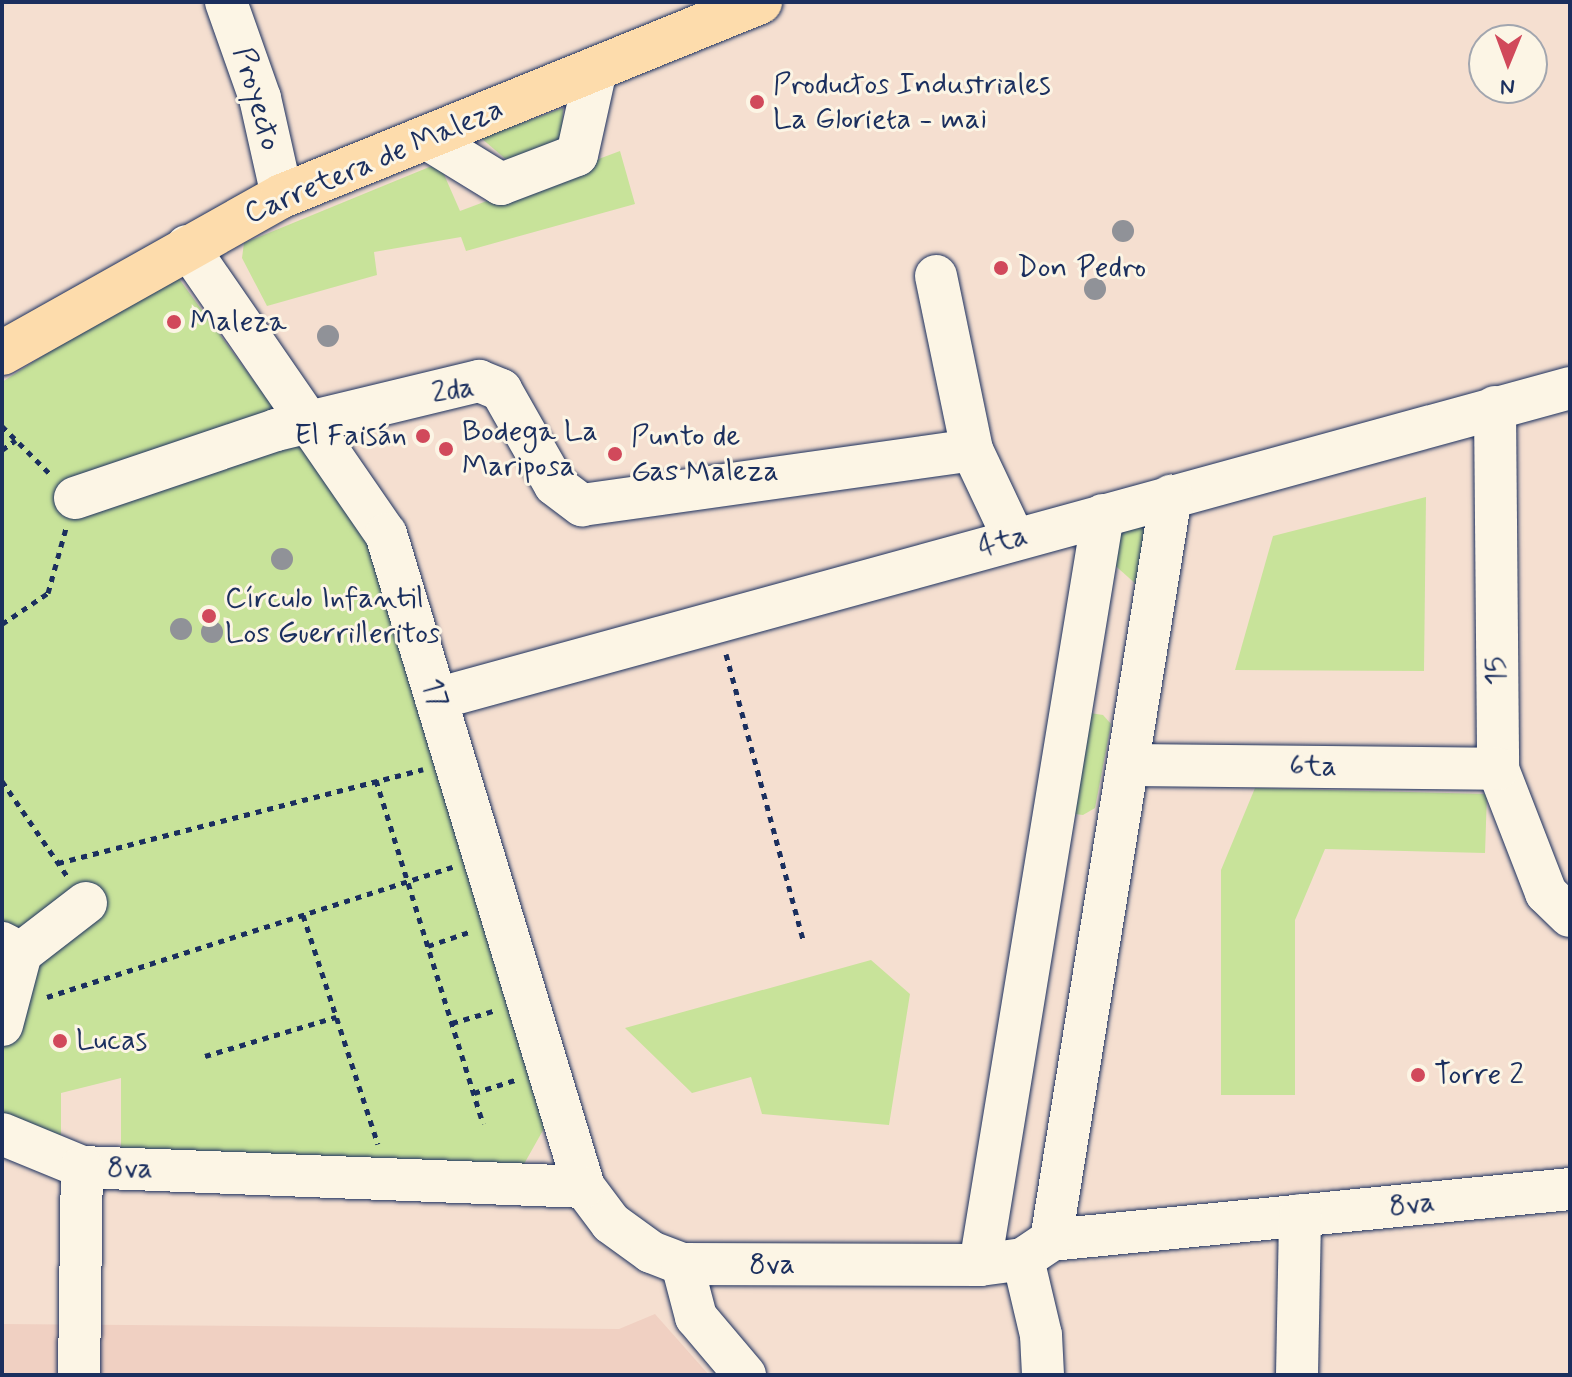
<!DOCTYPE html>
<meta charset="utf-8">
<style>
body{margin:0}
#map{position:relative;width:1572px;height:1377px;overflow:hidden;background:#f5dfd0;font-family:Mynerve,sans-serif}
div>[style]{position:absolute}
.built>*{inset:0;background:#f0d0c2}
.green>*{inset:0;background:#c8e39a}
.path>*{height:5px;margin-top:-2.5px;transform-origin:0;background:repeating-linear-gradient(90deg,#1b2f5e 0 6px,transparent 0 12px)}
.roads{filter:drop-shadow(0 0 2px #1b2f5e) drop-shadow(0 0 2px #1b2f5e)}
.minor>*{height:42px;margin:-21px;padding:0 21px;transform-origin:21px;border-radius:21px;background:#fcf5e5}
.major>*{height:44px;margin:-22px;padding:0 22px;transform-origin:22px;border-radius:22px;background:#fddcac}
.trees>*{width:22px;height:22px;margin:-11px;border-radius:50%;background:#909298}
.dots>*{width:22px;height:22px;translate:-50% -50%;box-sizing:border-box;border:4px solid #fcf5e5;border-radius:50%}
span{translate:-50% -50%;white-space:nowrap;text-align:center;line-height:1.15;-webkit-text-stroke:6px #fcf5e5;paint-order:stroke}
.poi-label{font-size:30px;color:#1b2f5e}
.left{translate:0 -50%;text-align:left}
.right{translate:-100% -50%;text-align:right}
.street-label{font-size:30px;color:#1b2f5e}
.frame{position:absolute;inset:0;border:4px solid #1b2f5e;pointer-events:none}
.north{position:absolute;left:1468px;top:24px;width:80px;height:80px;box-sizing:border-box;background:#fcf5e5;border:2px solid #a2a6af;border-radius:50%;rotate:181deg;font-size:22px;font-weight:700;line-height:32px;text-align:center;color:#1b2f5e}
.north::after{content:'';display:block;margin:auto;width:28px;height:36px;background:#d1495b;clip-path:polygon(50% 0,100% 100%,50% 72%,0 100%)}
</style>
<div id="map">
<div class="built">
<i style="clip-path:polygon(655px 1314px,709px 1375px,2px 1375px,2px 1324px,619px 1329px)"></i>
</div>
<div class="green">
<i style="clip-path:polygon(563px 108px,562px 140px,508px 161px,481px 138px)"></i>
<i style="clip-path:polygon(620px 151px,635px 204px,466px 251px,461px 237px,374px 252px,377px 275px,267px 306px,242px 258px,244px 243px,439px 163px,460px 211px)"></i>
<i style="clip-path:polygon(174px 272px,368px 537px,546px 1125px,524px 1164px,121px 1148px,121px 1078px,61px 1093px,61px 1141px,2px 1113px,2px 382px)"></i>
<i style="clip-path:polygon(1426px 497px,1424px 671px,1235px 670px,1273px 536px)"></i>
<i style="clip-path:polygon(1148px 519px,1137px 585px,1110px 561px,1116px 531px)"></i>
<i style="clip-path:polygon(1084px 712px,1103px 715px,1111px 724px,1095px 808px,1083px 815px,1067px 813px)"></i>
<i style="clip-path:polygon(1255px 788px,1487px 794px,1485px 853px,1325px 849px,1295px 920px,1295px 1095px,1221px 1095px,1221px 870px)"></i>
<i style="clip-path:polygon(871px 960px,910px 994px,889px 1125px,762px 1114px,751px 1077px,692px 1093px,625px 1028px)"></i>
</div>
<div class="path">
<i style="left:2px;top:426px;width:68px;rotate:45deg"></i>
<i style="left:2px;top:450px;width:17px;rotate:-36deg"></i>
<i style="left:2px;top:624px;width:55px;rotate:-34deg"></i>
<i style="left:48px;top:593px;width:67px;rotate:-74.5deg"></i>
<i style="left:726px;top:654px;width:299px;rotate:74.9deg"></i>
<i style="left:376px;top:780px;width:360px;rotate:72.7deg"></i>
<i style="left:2px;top:781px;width:115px;rotate:55.6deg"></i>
<i style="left:58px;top:863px;width:377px;rotate:-14.4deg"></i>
<i style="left:303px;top:915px;width:241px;rotate:71.9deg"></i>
<i style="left:428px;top:946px;width:46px;rotate:-18.8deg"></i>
<i style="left:47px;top:997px;width:426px;rotate:-17.8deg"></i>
<i style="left:452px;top:1023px;width:43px;rotate:-16.3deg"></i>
<i style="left:205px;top:1056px;width:137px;rotate:-16.6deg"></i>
<i style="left:474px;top:1093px;width:43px;rotate:-17.6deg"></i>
</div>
<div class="roads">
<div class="minor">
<i style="left:226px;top:2px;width:102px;rotate:70.5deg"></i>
<i style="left:260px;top:98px;width:100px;rotate:77.3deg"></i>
<i style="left:426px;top:138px;width:88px;rotate:31.5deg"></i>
<i style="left:501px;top:184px;width:81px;rotate:-20.9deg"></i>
<i style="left:577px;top:155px;width:88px;rotate:-77.5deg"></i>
<i style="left:187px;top:246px;width:350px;rotate:55.4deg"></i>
<i style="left:386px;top:534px;width:682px;rotate:73.13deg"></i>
<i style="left:584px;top:1187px;width:45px;rotate:53.1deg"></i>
<i style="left:611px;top:1223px;width:49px;rotate:35.9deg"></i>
<i style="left:651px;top:1252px;width:33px;rotate:21deg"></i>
<i style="left:682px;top:1264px;width:298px;rotate:0.2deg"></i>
<i style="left:980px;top:1265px;width:43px;rotate:-7.9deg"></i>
<i style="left:1023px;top:1259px;width:34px;rotate:-34deg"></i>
<i style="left:1051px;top:1240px;width:521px;rotate:-5.61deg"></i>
<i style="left:936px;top:276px;width:178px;rotate:78.3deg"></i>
<i style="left:972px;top:450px;width:98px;rotate:64.7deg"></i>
<i style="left:1495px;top:407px;width:362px;rotate:89.5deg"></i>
<i style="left:1498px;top:769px;width:133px;rotate:68.8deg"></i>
<i style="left:1546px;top:893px;width:33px;rotate:44deg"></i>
<i style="left:75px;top:498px;width:212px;rotate:-18.7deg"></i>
<i style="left:276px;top:430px;width:209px;rotate:-13.6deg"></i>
<i style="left:479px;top:381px;width:24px;rotate:22deg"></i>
<i style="left:501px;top:390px;width:109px;rotate:60.4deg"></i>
<i style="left:555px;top:485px;width:34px;rotate:37deg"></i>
<i style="left:582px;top:505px;width:394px;rotate:-8deg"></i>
<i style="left:436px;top:699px;width:1176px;rotate:-15.34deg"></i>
<i style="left:1128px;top:765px;width:370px;rotate:0.6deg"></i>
<i style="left:2px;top:943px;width:21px;rotate:28deg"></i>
<i style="left:21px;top:953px;width:82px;rotate:-37.6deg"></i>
<i style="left:2px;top:1025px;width:74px;rotate:-75.2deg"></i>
<i style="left:2px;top:1134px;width:87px;rotate:22.4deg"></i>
<i style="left:82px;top:1167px;width:502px;rotate:2.28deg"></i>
<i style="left:1051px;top:1240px;width:754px;rotate:-80.84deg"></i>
<i style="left:1023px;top:1259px;width:78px;rotate:76.7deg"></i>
<i style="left:1041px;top:1335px;width:40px;rotate:87.1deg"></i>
<i style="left:682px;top:1264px;width:55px;rotate:75.2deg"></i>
<i style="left:696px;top:1317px;width:76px;rotate:49.8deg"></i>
<i style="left:980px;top:1265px;width:760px;rotate:-80.69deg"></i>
<i style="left:79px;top:1375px;width:208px;rotate:-89.2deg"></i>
<i style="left:1297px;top:1375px;width:160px;rotate:-88.9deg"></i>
</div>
<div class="major">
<i style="left:2px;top:353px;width:321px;rotate:-29.3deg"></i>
<i style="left:282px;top:196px;width:516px;rotate:-22.09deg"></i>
</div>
</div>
<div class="trees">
<i style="left:1123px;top:231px"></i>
<i style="left:1095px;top:289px"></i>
<i style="left:328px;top:336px"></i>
<i style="left:282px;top:559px"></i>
<i style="left:181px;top:629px"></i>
<i style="left:212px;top:632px"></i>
</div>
<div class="dots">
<i style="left:757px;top:102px;background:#d1495b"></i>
<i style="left:1001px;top:268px;background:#d1495b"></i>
<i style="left:174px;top:322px;background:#d1495b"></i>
<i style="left:423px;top:436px;background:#d1495b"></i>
<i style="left:446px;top:449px;background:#d1495b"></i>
<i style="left:615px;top:454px;background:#d1495b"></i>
<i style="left:209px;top:616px;background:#d1495b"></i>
<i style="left:60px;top:1041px;background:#d1495b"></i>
<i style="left:1418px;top:1075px;background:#d1495b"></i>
</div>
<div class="poi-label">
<span class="left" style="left:773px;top:102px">Productos Industriales<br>La Glorieta - mai</span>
<span class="left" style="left:1017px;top:268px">Don Pedro</span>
<span class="left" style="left:190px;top:322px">Maleza</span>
<span class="left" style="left:462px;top:449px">Bodega La<br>Mariposa</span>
<span class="right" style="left:407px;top:436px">El Faisán</span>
<span class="left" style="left:631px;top:454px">Punto de<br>Gas Maleza</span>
<span class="left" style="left:225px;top:616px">Círculo Infantil<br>Los Guerrilleritos</span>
<span class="left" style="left:76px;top:1041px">Lucas</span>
<span class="left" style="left:1434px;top:1075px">Torre 2</span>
</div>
<div class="street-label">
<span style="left:256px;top:99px;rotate:74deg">Proyecto</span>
<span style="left:374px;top:162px;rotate:-23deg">Carretera de Maleza</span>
<span style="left:453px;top:391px;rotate:-9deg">2da</span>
<span style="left:1003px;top:542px;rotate:-15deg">4ta</span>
<span style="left:1497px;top:671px;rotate:-91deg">15</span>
<span style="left:434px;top:693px;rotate:73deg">17</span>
<span style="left:1313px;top:767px;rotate:1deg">6ta</span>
<span style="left:130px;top:1169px;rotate:2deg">8va</span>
<span style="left:1412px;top:1205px;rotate:-6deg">8va</span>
<span style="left:772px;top:1265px">8va</span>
</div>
<div class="frame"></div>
<div class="north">N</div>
</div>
